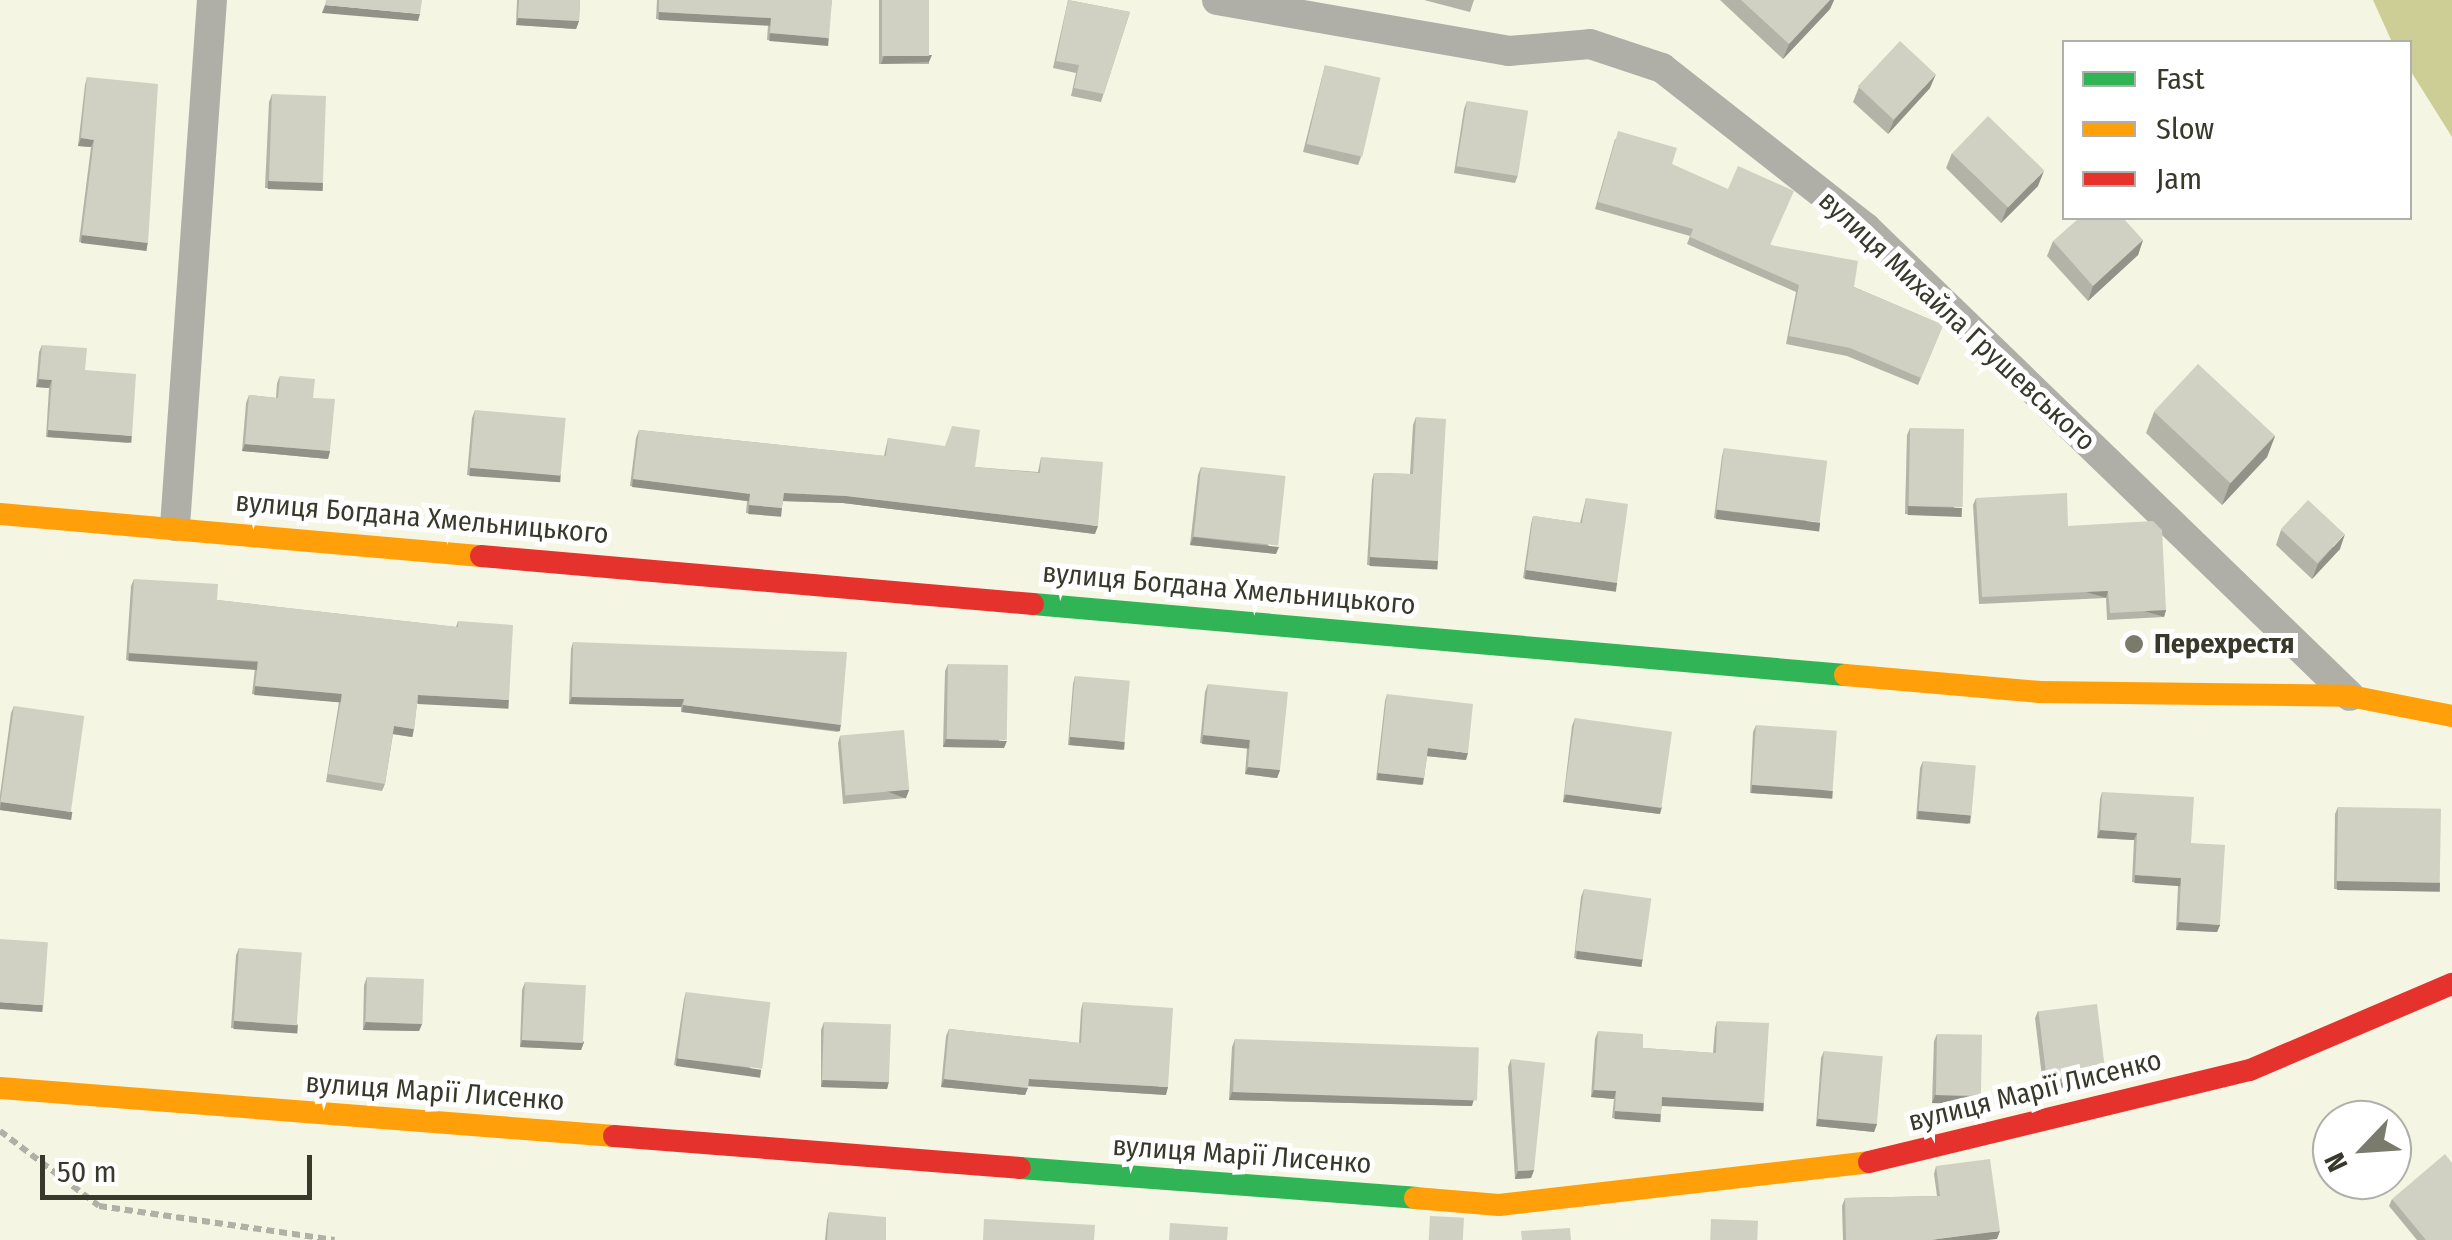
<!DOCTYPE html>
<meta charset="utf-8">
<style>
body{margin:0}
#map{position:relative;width:2452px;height:1240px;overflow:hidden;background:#f4f5e2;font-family:"Fira Sans Condensed",sans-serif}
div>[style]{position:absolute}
.water>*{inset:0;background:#ccce96}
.path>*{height:6px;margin-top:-3px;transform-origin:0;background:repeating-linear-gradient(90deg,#afb0a6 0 8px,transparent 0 13px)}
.street>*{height:30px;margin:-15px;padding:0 15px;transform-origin:15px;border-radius:15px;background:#afafa8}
.fast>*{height:22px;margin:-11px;padding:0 11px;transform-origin:11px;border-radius:11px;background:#30b455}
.slow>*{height:22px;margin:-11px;padding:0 11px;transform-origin:11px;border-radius:11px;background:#ff9f0a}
.jam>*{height:22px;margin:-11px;padding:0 11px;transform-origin:11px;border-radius:11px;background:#e5322d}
.wall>*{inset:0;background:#b3b4a7;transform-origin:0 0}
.shaded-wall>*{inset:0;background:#929288;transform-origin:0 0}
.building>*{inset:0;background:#d0d1c2;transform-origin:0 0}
.dots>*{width:28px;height:28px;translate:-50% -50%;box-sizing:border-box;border:5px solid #fff;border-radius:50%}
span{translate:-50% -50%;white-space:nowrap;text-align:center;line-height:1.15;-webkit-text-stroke:10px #fff;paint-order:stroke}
.street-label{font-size:28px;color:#38392b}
.poi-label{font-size:28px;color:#38392b;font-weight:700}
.left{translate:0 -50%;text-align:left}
.legend{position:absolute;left:2062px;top:40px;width:350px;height:180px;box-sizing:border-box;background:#fff;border:2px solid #afb0aa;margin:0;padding:12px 18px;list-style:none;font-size:30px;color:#38392b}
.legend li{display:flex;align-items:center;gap:20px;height:50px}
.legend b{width:50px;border:2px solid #afb0aa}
.north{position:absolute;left:2312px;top:1100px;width:100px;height:100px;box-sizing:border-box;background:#fff;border:2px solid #afb0aa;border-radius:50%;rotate:245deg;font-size:28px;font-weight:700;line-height:40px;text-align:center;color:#38392b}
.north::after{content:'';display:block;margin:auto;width:35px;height:45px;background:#7a7b6b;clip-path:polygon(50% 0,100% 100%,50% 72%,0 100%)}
.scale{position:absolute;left:40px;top:1155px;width:272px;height:45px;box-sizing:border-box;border:5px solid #38392b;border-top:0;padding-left:12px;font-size:30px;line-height:35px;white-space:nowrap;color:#38392b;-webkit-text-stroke:8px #fff;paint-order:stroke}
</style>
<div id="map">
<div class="water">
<i style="clip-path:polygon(2373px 0,2452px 0,2452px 137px,2410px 70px,2410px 42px,2392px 42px)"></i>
</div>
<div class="path">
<i style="left:0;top:1131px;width:124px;rotate:37.1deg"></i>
<i style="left:99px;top:1206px;width:238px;rotate:8.2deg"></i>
</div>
<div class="street">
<i style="left:1217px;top:0;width:296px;rotate:9.9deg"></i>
<i style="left:1509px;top:51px;width:81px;rotate:-4.9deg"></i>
<i style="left:1590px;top:44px;width:76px;rotate:18.4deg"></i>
<i style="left:1662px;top:68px;width:259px;rotate:38.1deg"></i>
<i style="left:1866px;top:228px;width:673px;rotate:44.04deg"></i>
<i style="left:175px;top:526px;width:527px;rotate:-85.98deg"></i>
</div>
<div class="fast">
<i style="left:1033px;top:604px;width:815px;rotate:5deg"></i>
<i style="left:1020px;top:1168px;width:396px;rotate:4.3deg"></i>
</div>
<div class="slow">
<i style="left:0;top:514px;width:483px;rotate:5deg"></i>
<i style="left:1845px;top:675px;width:196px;rotate:5deg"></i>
<i style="left:2040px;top:692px;width:310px;rotate:0.7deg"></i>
<i style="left:2350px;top:696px;width:104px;rotate:11.1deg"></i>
<i style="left:0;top:1088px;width:616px;rotate:4.47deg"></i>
<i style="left:1415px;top:1198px;width:84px;rotate:4.8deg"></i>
<i style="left:1499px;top:1205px;width:372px;rotate:-6.6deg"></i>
</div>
<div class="jam">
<i style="left:481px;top:556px;width:554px;rotate:4.97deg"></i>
<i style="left:614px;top:1136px;width:407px;rotate:4.5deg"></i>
<i style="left:1869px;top:1162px;width:392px;rotate:-13.6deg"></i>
<i style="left:2250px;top:1070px;width:220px;rotate:-23.1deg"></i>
</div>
<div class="wall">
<i style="clip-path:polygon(517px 0,580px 0,579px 21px,576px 29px,516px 25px)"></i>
<i style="clip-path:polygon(657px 0,832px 0,826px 45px,767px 40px,768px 25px,656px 19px)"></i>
<i style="left:879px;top:0;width:50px;height:64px"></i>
<i style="clip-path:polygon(1068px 0,1130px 12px,1101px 102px,1071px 96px,1076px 73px,1053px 68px)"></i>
<i style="clip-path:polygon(1424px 0,1474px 0,1470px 12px)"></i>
<i style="clip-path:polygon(1720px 0,1834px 0,1830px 9px,1783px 59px)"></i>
<i style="clip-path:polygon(1325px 65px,1361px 157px,1358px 165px,1303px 152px)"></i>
<i style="clip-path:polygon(87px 77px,148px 243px,145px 250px,79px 242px,91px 147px,78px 146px,85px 85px)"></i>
<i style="clip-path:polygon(1859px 87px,1930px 88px,1888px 134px,1853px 102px)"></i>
<i style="clip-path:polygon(272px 94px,323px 183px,320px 190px,265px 188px,269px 102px)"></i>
<i style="clip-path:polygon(1467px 101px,1518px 175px,1515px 183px,1454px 173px,1464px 109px)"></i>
<i style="clip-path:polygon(1615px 139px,1672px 164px,1771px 245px,1854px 287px,1943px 325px,1918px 385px,1847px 356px,1786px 344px,1796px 292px,1687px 244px,1690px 236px,1595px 209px)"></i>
<i style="clip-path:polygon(1952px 153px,2038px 186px,2001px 223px,1946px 168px)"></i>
<i style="clip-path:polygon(2143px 240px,2138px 255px,2088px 301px,2047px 256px,2053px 241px)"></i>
<i style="clip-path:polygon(42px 345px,85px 370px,129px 443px,46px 437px,49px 388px,36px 387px,39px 352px)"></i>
<i style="clip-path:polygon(280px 376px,313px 398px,330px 451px,328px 459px,242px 451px,246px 403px,249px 395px,276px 398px,277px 383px)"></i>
<i style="clip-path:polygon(475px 410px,559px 482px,467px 475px,472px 418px)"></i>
<i style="clip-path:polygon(2154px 412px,2275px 436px,2267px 457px,2222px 505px,2146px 433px)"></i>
<i style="clip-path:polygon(1416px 417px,1438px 561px,1436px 569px,1367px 565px,1372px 480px,1374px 473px,1410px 474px,1413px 425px)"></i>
<i style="clip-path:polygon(1910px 428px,1959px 516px,1905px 514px,1907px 435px)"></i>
<i style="clip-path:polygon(639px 430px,884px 456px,888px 438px,975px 467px,1038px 472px,1041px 457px,1095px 534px,843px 503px,783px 501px,780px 516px,746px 513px,747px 501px,630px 486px,636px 438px)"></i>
<i style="clip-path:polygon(1724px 448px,1817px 530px,1714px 518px,1722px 456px)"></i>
<i style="clip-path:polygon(1201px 467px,1276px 554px,1190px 545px,1198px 475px)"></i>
<i style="clip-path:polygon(1586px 498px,1617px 583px,1614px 591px,1523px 578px,1531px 524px,1533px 516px,1580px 523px)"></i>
<i style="clip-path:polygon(1976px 498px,2068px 526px,2166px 610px,2164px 617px,2107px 620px,2106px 598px,1979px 604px,1973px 505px)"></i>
<i style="clip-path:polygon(2281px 530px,2340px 549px,2312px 579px,2276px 545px)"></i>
<i style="clip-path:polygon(134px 579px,217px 600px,456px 627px,458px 621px,506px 708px,417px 703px,414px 729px,411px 737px,393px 734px,385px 784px,382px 791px,326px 782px,339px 702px,252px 694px,255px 668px,126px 660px,131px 586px)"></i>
<i style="clip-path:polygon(573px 642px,841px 725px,838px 732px,681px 712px,681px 707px,569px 704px,571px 649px)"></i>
<i style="clip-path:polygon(948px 664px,1004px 748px,943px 747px,945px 671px)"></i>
<i style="clip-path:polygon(1075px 676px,1123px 750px,1068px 745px,1073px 684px)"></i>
<i style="clip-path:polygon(1208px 684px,1280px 770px,1277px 778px,1245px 774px,1247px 748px,1200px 743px,1205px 692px)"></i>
<i style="clip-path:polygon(1387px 694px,1466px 760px,1427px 756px,1424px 778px,1421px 785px,1376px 780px,1385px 701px)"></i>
<i style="clip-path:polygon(14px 706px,69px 819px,0 810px,0 795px,11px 713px)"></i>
<i style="clip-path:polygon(1575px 718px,1660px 814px,1563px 802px,1572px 726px)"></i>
<i style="clip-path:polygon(1756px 725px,1830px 798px,1750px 793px,1753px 732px)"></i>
<i style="clip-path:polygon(840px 736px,909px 790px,906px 798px,843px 804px,838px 743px)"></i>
<i style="clip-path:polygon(1923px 761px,1971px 816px,1968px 824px,1916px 819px,1920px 768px)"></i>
<i style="clip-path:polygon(2102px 792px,2191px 843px,2220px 925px,2217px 932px,2176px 930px,2178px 885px,2132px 882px,2134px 840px,2097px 838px,2100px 799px)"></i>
<i style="clip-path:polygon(2338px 807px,2440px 882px,2437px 890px,2334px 889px,2335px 814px)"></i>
<i style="clip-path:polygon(1584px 889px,1643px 959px,1640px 966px,1574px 958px,1581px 897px)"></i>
<i style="clip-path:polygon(239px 948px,298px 1025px,295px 1032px,231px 1028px,236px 955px)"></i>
<i style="clip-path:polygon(367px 977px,422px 1024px,419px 1031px,363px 1030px,364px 985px)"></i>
<i style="clip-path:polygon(525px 982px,584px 1042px,581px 1050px,520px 1047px,522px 990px)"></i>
<i style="clip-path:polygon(686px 992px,758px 1077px,674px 1065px,684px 999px)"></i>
<i style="clip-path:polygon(1083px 1002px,1166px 1095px,1028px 1086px,1025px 1095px,941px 1087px,946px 1036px,949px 1029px,1079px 1043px,1081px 1010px)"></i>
<i style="clip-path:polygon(2038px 1011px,2102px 1081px,2044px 1094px,2035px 1018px)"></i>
<i style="clip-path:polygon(1717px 1021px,1762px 1111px,1662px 1105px,1659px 1121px,1612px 1118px,1614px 1099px,1591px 1097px,1595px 1039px,1598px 1031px,1643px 1048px,1713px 1053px,1715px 1028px)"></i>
<i style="clip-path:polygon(824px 1022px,889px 1081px,887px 1089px,821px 1087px,821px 1030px)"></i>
<i style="clip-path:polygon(1937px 1034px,1981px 1097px,1978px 1104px,1932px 1103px,1934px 1041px)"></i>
<i style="clip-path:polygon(1235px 1039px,1472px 1106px,1229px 1100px,1232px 1047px)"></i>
<i style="clip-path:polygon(1824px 1051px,1877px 1124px,1874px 1132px,1816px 1126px,1821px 1058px)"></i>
<i style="clip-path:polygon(1511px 1059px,1534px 1170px,1531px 1178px,1515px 1179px,1508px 1067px)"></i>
<i style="clip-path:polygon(1936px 1166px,1997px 1239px,1843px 1240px,1842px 1206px,1845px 1198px,1937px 1196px,1934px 1174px)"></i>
<i style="clip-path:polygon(2392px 1199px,2452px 1240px,2417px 1240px,2389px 1206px)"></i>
<i style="clip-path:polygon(829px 1212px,886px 1240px,825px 1240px,827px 1220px)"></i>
</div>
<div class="shaded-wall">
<i style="clip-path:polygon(1830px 0,1834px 0,1830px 9px,1783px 59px,1789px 44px)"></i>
<i style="clip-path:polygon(325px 5px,420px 14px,418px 21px,322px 13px)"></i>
<i style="left:659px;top:12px;width:112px;height:8px;rotate:3deg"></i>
<i style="clip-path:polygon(518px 18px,579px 21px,576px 29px,516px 25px)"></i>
<i style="left:770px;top:33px;width:59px;height:8px;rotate:5deg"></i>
<i style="clip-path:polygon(932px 55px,929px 62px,881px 64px,884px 56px)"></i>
<i style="clip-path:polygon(1936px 74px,1930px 88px,1888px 134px,1894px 120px)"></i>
<i style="clip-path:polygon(81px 138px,94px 140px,91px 147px,78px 146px)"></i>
<i style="clip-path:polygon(2044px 171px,2038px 186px,2001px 223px,2007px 208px)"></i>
<i style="left:268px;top:181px;width:55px;height:8px;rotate:2deg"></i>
<i style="left:82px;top:235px;width:66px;height:8px;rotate:7deg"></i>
<i style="clip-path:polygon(2143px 240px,2138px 255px,2088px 301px,2093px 286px)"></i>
<i style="clip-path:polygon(39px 379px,52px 380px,49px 388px,36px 387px)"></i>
<i style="left:48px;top:430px;width:84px;height:7px;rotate:4deg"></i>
<i style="clip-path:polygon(2275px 436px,2267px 457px,2222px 505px,2230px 483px)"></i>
<i style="clip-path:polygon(245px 444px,330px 451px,328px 459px,242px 451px)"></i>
<i style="left:470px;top:468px;width:91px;height:8px;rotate:4deg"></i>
<i style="left:633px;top:479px;width:118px;height:8px;rotate:7deg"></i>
<i style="clip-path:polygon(784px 493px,846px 496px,1098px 526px,1095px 534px,843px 503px,781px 501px)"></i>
<i style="left:749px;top:505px;width:33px;height:9px;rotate:5deg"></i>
<i style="left:1908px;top:506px;width:54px;height:9px;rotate:2deg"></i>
<i style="left:1717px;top:510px;width:104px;height:9px;rotate:7deg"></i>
<i style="clip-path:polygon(2345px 534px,2340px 549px,2312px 579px,2318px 564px)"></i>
<i style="clip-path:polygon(1193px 537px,1279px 547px,1276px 554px,1190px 545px)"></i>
<i style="left:1370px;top:557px;width:68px;height:9px;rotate:3deg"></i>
<i style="left:1526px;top:570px;width:92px;height:9px;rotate:8deg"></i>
<i style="left:2108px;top:591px;width:7px;height:126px;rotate:106deg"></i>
<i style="left:2166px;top:610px;width:7px;height:56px;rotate:106deg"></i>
<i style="left:129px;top:653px;width:129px;height:8px;rotate:4deg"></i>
<i style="left:255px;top:686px;width:87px;height:9px;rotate:5deg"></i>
<i style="left:418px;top:695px;width:91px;height:9px;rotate:3deg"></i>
<i style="clip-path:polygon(572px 697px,684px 699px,681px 707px,569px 704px)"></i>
<i style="left:683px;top:705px;width:159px;height:7px;rotate:7deg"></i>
<i style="left:394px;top:726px;width:20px;height:8px;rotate:9deg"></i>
<i style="left:1203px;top:735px;width:47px;height:9px;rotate:6deg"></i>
<i style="left:1070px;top:737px;width:55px;height:8px;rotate:5deg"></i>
<i style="clip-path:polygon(946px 739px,1007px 741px,1004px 748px,943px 747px)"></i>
<i style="clip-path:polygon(1428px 748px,1468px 753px,1466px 760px,1425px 756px)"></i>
<i style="clip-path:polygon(1248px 767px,1280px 770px,1277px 778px,1245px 774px)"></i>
<i style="left:1378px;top:773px;width:46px;height:7px;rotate:6deg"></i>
<i style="left:1752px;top:785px;width:81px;height:8px;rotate:4deg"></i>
<i style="left:909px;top:790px;width:9px;height:63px;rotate:111deg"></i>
<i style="clip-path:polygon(1566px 794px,1662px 807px,1660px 814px,1563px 802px)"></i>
<i style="left:1px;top:802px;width:72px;height:8px;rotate:8deg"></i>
<i style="left:1918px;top:811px;width:53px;height:8px;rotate:5deg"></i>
<i style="clip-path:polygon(2100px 830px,2137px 833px,2134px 840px,2097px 838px)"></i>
<i style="left:2135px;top:875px;width:46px;height:8px;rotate:4deg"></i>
<i style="left:2337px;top:881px;width:103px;height:9px;rotate:1deg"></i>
<i style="clip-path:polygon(2179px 922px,2220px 925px,2217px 932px,2176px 930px)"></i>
<i style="left:1577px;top:951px;width:66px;height:8px;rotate:7deg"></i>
<i style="left:0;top:1002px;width:43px;height:7px;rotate:4deg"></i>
<i style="left:234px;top:1021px;width:64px;height:8px;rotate:4deg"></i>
<i style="clip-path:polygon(366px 1022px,422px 1024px,419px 1031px,363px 1030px)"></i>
<i style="clip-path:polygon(522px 1040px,584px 1042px,581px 1050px,520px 1047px)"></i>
<i style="left:677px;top:1058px;width:85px;height:8px;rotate:8deg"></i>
<i style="clip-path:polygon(2105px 1074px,2102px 1081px,2044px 1094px,2047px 1086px)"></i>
<i style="clip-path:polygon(944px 1079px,1028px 1088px,1025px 1095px,941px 1087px)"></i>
<i style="clip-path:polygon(1029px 1079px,1168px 1087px,1166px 1095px,1026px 1086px)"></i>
<i style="clip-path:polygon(823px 1080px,889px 1081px,887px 1089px,821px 1087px)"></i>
<i style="clip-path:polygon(1594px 1090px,1616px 1091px,1614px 1099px,1591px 1097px)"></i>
<i style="clip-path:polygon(1232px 1092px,1474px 1099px,1472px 1106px,1229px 1100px)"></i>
<i style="clip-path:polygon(1935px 1095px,1981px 1097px,1978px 1104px,1932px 1103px)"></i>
<i style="left:1662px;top:1097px;width:102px;height:9px;rotate:3deg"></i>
<i style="left:1615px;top:1111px;width:46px;height:8px;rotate:4deg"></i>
<i style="clip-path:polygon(1818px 1119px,1877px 1124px,1874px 1132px,1816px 1126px)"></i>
<i style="clip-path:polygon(1534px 1170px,1531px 1178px,1515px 1179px,1518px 1171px)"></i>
<i style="clip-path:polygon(2000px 1231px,1997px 1239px,1987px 1240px,1930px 1240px)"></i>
</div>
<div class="building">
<i style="clip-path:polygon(326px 0,422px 0,420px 14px,325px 5px)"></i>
<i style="clip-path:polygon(519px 0,580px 0,579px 21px,518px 18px)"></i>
<i style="clip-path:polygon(659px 0,832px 0,829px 38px,770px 33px,771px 18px,659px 12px)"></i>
<i style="left:882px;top:0;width:47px;height:56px"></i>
<i style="clip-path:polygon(1068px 0,1130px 12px,1104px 94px,1074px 88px,1079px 65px,1056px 61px)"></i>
<i style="clip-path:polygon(1741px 0,1830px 0,1789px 44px)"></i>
<i style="left:1900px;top:41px;width:49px;height:62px;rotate:43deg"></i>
<i style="left:1325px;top:65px;width:57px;height:81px;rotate:13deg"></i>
<i style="clip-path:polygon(87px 77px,158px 84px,148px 243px,82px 235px,94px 140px,81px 138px)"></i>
<i style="left:272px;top:94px;width:54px;height:87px;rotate:2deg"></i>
<i style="left:1467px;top:101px;width:62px;height:66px;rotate:9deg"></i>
<i style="left:1988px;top:116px;width:78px;height:52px;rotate:44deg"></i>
<i style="clip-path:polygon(1618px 131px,1677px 148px,1672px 164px,1728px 189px,1738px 166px,1794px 191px,1770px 245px,1858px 261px,1854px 287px,1943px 325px,1921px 378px,1850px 348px,1789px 336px,1799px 285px,1690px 237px,1693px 229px,1598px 202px)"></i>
<i style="clip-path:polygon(2079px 218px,2123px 218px,2143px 240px,2093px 286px,2053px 241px)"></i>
<i style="clip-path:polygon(42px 345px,87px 348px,85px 370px,136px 374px,132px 436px,48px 430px,52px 380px,39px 379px)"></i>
<i style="left:2198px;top:364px;width:105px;height:65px;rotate:43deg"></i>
<i style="clip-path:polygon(280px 376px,315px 379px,313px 398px,335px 399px,330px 451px,245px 444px,249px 395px,278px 398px)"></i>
<i style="left:475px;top:410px;width:91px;height:58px;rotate:5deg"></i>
<i style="clip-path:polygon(1416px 417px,1446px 419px,1438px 561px,1370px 557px,1374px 473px,1413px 474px)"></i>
<i style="clip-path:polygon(952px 426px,980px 430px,975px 467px,1040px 473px,1041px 457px,1103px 462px,1098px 526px,846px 496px,784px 493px,782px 508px,749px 505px,750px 494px,633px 479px,639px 430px,886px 456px,888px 438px,945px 446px)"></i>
<i style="left:1910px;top:428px;width:54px;height:78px;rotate:1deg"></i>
<i style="left:1724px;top:448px;width:104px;height:62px;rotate:7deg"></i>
<i style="left:1201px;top:467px;width:85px;height:70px;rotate:6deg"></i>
<i style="clip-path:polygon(2067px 493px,2068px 526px,2153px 521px,2162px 530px,2166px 610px,2110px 613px,2108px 591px,1982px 597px,1976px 498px)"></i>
<i style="clip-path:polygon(1586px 498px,1628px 504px,1617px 583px,1526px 570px,1533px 516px,1582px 523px)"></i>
<i style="left:2308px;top:500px;width:50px;height:40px;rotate:43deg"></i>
<i style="clip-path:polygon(134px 579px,218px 584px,217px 600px,458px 627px,458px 621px,513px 625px,509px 700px,418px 695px,414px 729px,394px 726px,385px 784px,328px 774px,342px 694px,255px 686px,258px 661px,129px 653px)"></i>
<i style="clip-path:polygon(573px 642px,847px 652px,841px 725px,683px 705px,684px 699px,572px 697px)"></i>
<i style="left:948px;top:664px;width:60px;height:75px;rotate:1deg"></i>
<i style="left:1075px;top:676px;width:55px;height:61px;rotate:5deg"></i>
<i style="clip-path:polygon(1208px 684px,1288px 692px,1280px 770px,1248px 767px,1250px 740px,1203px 735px)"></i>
<i style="clip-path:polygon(1387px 694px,1473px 704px,1468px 753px,1428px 748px,1424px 778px,1378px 773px)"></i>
<i style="left:14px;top:706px;width:71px;height:97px;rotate:8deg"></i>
<i style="left:1575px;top:718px;width:98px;height:77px;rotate:8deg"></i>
<i style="left:1756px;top:725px;width:81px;height:60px;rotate:4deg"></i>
<i style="left:904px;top:730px;width:60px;height:64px;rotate:85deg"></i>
<i style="left:1923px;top:761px;width:53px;height:50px;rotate:5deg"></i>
<i style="clip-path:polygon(2102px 792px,2194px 797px,2191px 843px,2225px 845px,2220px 925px,2179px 922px,2181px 878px,2135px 875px,2137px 833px,2100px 830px)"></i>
<i style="left:2338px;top:807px;width:103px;height:74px;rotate:1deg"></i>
<i style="left:1584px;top:889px;width:68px;height:62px;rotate:8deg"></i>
<i style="left:0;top:939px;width:48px;height:63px;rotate:4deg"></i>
<i style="left:239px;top:948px;width:63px;height:73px;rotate:4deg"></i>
<i style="left:367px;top:977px;width:57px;height:45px;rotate:2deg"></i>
<i style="left:525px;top:982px;width:61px;height:58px;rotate:3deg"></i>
<i style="left:686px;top:992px;width:85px;height:67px;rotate:7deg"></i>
<i style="clip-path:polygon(1083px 1002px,1173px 1008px,1168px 1087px,1029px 1079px,1028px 1088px,944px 1079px,949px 1029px,1081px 1043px)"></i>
<i style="left:2097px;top:1004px;width:70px;height:59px;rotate:83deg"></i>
<i style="clip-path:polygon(1717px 1021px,1769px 1023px,1764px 1103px,1662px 1097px,1661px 1114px,1615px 1111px,1616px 1091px,1594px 1090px,1598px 1031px,1643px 1034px,1643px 1048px,1716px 1053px)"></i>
<i style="left:824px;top:1022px;width:67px;height:58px;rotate:2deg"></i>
<i style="left:1937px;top:1034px;width:45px;height:61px;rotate:1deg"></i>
<i style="left:1235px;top:1039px;width:244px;height:53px;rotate:2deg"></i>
<i style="left:1824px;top:1051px;width:59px;height:68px;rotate:5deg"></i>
<i style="clip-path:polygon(1511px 1059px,1545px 1063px,1534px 1170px,1518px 1171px)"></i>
<i style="clip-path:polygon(2445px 1154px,2452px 1163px,2452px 1240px,2426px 1240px,2392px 1199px)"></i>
<i style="clip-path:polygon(1990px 1159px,2000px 1231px,1930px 1240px,1846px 1240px,1845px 1198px,1940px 1196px,1936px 1166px)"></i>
<i style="clip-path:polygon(829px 1212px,886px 1217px,886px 1240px,827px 1240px)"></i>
<i style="left:1430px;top:1216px;width:34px;height:24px;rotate:3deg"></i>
<i style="clip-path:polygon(984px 1219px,1095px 1225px,1094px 1240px,983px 1240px)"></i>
<i style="left:1711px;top:1219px;width:47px;height:21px;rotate:2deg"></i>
<i style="clip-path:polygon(1170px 1223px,1228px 1227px,1227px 1240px,1169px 1240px)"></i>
<i style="clip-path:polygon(1570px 1228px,1571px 1240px,1522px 1240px,1521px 1231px)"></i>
</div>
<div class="dots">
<i style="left:2134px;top:644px;background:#7a7b6b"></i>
</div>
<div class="street-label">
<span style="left:1957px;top:321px;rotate:43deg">вулиця Михайла Грушевського</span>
<span style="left:422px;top:518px;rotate:5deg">вулиця Богдана Хмельницького</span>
<span style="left:1229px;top:589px;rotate:5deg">вулиця Богдана Хмельницького</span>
<span style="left:2035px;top:1091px;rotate:-14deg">вулиця Марії Лисенко</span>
<span style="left:435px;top:1092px;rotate:4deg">вулиця Марії Лисенко</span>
<span style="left:1242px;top:1155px;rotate:4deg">вулиця Марії Лисенко</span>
</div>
<div class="poi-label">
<span class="left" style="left:2154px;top:644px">Перехрестя</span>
</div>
<ul class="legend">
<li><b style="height:12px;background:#30b455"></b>Fast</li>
<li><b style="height:12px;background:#ff9f0a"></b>Slow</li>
<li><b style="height:12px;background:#e5322d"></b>Jam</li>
</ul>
<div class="north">N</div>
<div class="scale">50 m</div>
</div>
